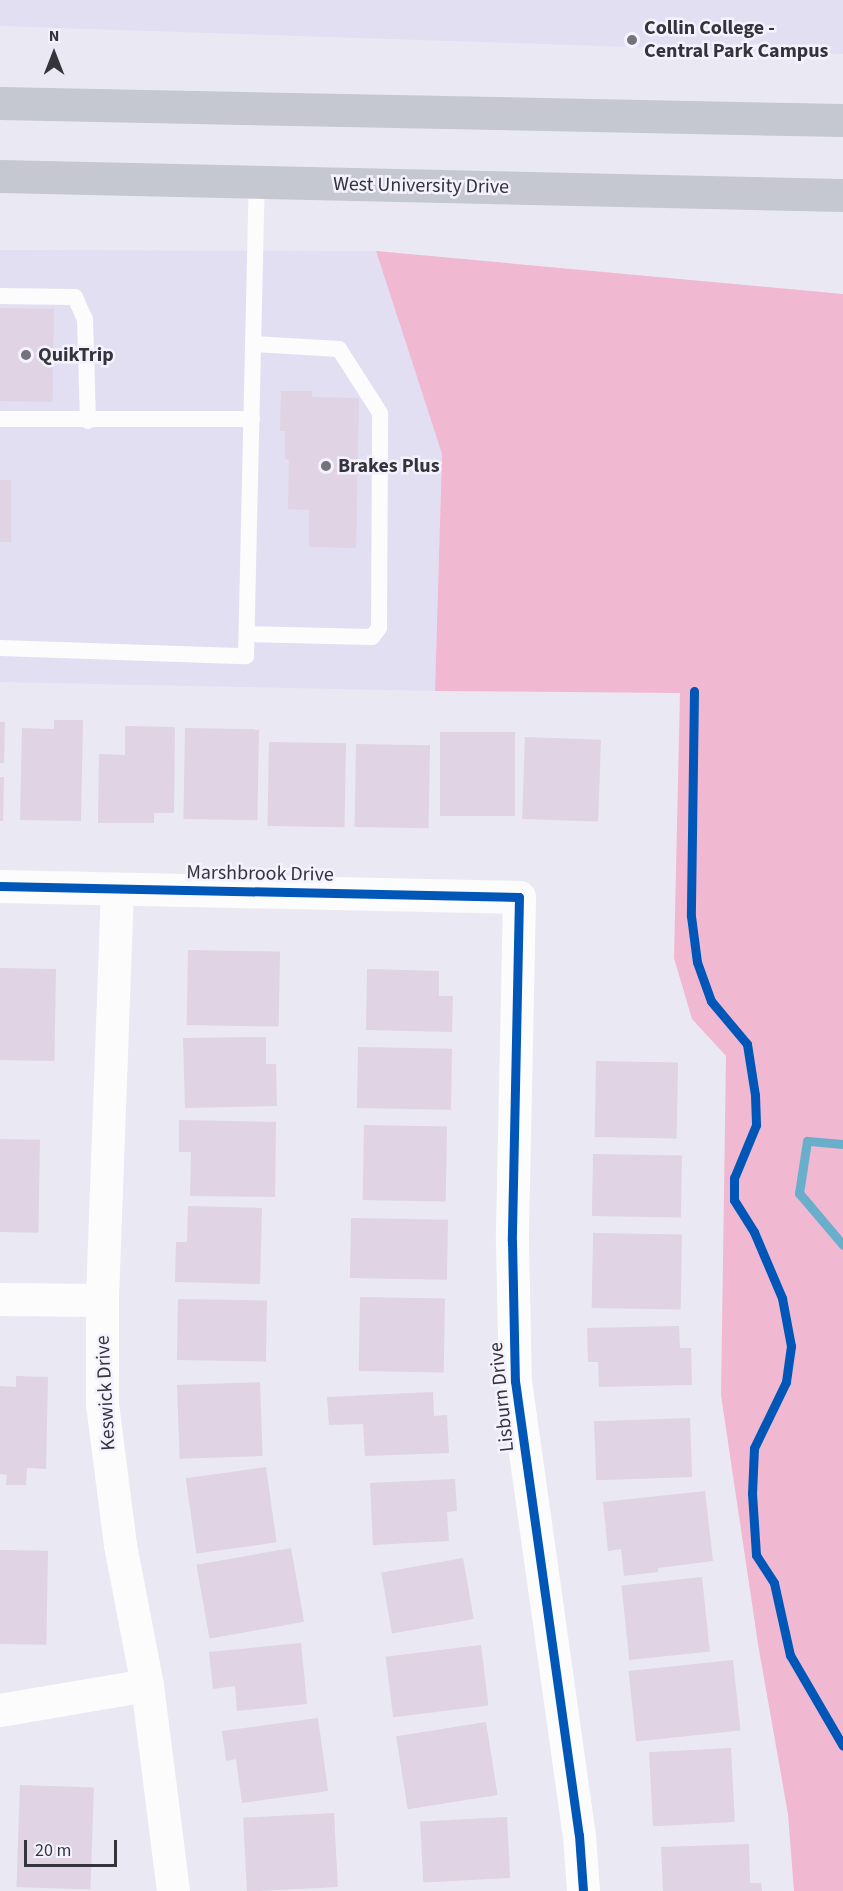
<!DOCTYPE html>
<style>
body{margin:0}
#map{position:relative;width:843px;height:1891px;overflow:hidden;background:#eae8f3;font-family:"Source Sans 3",sans-serif}
div>[style]{position:absolute}
.built>*{inset:0;background:#e2dff2}
.forest>*{inset:0;background:#f1b8d1}
.stream>*{height:9px;margin:-4.5px;padding:0 4.5px;transform-origin:4.5px;border-radius:4.5px;background:#69aeca}
.building>*{inset:0;background:#dfd3e4;transform-origin:0 0}
.service>*{height:16px;margin:-8px;padding:0 8px;transform-origin:8px;border-radius:8px;background:#fcfcfd}
.minor>*{height:33px;margin:-16.5px;padding:0 16.5px;transform-origin:16.5px;border-radius:16.5px;background:#fcfcfd}
.trunk>*{height:33px;margin:-16.5px;padding:0 16.5px;transform-origin:16.5px;border-radius:16.5px;background:#c5c8d1}
.cycleway>*{height:9px;margin:-4.5px;padding:0 4.5px;transform-origin:4.5px;border-radius:4.5px;background:#0057b8}
.dots>*{width:16px;height:16px;translate:-50% -50%;box-sizing:border-box;border:3px solid #f3f2fe;border-radius:50%}
span{translate:-50% -50%;white-space:nowrap;text-align:center;line-height:1.15;-webkit-text-stroke:5px #f3f2fe;paint-order:stroke}
.poi-label{font-size:20px;color:#35343b;font-weight:700}
.left{translate:0 -50%;text-align:left}
.street-label{font-size:20px;color:#35343b}
.north{position:absolute;left:24px;top:24px;width:60px;height:60px;-webkit-text-stroke:4px #f3f2fe;paint-order:stroke;rotate:0deg;font-size:16px;font-weight:700;line-height:24px;text-align:center;color:#35343b}
.north::after{content:'';display:block;margin:auto;width:21px;height:27px;background:#35343b;clip-path:polygon(50% 0,100% 100%,50% 72%,0 100%)}
.scale{position:absolute;left:24px;top:1840px;width:93px;height:27px;box-sizing:border-box;border:3px solid #35343b;border-top:0;padding-left:8px;font-size:18px;line-height:21px;white-space:nowrap;color:#35343b;-webkit-text-stroke:4px #f3f2fe;paint-order:stroke}
</style>
<div id="map">
<div class="built">
<i style="clip-path:polygon(0 0,843px 0,843px 54px,0 26px)"></i>
<i style="clip-path:polygon(0 250px,376px 251px,442px 454px,435px 691px,0 682px)"></i>
</div>
<div class="forest">
<i style="clip-path:polygon(376px 251px,843px 294px,843px 1891px,794px 1891px,788px 1814px,758px 1644px,721px 1395px,726px 1056px,692px 1019px,674px 958px,680px 693px,435px 691px,442px 454px)"></i>
</div>
<div class="stream">
<i style="left:843px;top:1144px;width:36px;rotate:-175deg"></i>
<i style="left:807px;top:1141px;width:53px;rotate:98.7deg"></i>
<i style="left:799px;top:1193px;width:68px;rotate:49.8deg"></i>
</div>
<div class="building">
<i style="left:0;top:308px;width:54px;height:93px;rotate:1deg"></i>
<i style="clip-path:polygon(281px 391px,312px 391px,312px 397px,359px 398px,356px 548px,309px 547px,309px 510px,288px 509px,289px 460px,285px 459px,285px 431px,280px 431px)"></i>
<i style="left:0;top:480px;width:11px;height:62px"></i>
<i style="clip-path:polygon(54px 720px,83px 720px,81px 821px,20px 820px,22px 728px,54px 729px)"></i>
<i style="clip-path:polygon(0 722px,5px 722px,4px 763px,0 763px)"></i>
<i style="clip-path:polygon(125px 726px,175px 727px,174px 813px,154px 813px,154px 823px,98px 823px,99px 754px,125px 755px)"></i>
<i style="left:185px;top:728px;width:74px;height:91px;rotate:1deg"></i>
<i style="left:440px;top:732px;width:75px;height:84px"></i>
<i style="left:525px;top:737px;width:76px;height:82px;rotate:2deg"></i>
<i style="left:269px;top:742px;width:77px;height:84px;rotate:1deg"></i>
<i style="left:356px;top:744px;width:74px;height:83px;rotate:1deg"></i>
<i style="clip-path:polygon(0 777px,4px 777px,3px 821px,0 821px)"></i>
<i style="left:188px;top:950px;width:92px;height:75px;rotate:1deg"></i>
<i style="left:0;top:968px;width:56px;height:92px;rotate:1deg"></i>
<i style="clip-path:polygon(367px 969px,439px 971px,439px 996px,453px 996px,452px 1032px,366px 1030px)"></i>
<i style="clip-path:polygon(266px 1037px,266px 1064px,276px 1064px,277px 1106px,185px 1108px,183px 1038px)"></i>
<i style="left:358px;top:1047px;width:94px;height:61px;rotate:1deg"></i>
<i style="left:596px;top:1061px;width:82px;height:76px;rotate:1deg"></i>
<i style="clip-path:polygon(179px 1120px,276px 1122px,275px 1197px,190px 1196px,191px 1152px,179px 1152px)"></i>
<i style="left:364px;top:1125px;width:83px;height:75px;rotate:1deg"></i>
<i style="left:0;top:1139px;width:40px;height:93px;rotate:1deg"></i>
<i style="left:593px;top:1154px;width:89px;height:62px;rotate:1deg"></i>
<i style="clip-path:polygon(188px 1206px,262px 1208px,260px 1284px,175px 1282px,176px 1242px,187px 1242px)"></i>
<i style="left:351px;top:1218px;width:97px;height:60px;rotate:1deg"></i>
<i style="left:593px;top:1233px;width:89px;height:75px;rotate:1deg"></i>
<i style="left:360px;top:1297px;width:85px;height:74px;rotate:1deg"></i>
<i style="left:178px;top:1299px;width:89px;height:61px;rotate:1deg"></i>
<i style="clip-path:polygon(679px 1326px,680px 1348px,691px 1348px,692px 1385px,599px 1387px,598px 1362px,588px 1362px,587px 1328px)"></i>
<i style="clip-path:polygon(16px 1376px,48px 1377px,46px 1469px,27px 1468px,26px 1485px,6px 1485px,7px 1475px,0 1474px,0 1386px,16px 1387px)"></i>
<i style="left:260px;top:1382px;width:74px;height:83px;rotate:88deg"></i>
<i style="clip-path:polygon(433px 1392px,434px 1416px,447px 1415px,449px 1453px,365px 1456px,363px 1424px,329px 1425px,327px 1397px)"></i>
<i style="left:690px;top:1418px;width:59px;height:96px;rotate:88deg"></i>
<i style="left:266px;top:1467px;width:76px;height:81px;rotate:82deg"></i>
<i style="clip-path:polygon(455px 1479px,457px 1511px,447px 1512px,449px 1541px,373px 1545px,370px 1483px)"></i>
<i style="clip-path:polygon(705px 1491px,713px 1561px,658px 1568px,658px 1572px,624px 1576px,621px 1549px,608px 1551px,603px 1502px)"></i>
<i style="left:291px;top:1548px;width:75px;height:96px;rotate:80deg"></i>
<i style="left:0;top:1550px;width:48px;height:94px;rotate:1deg"></i>
<i style="left:463px;top:1558px;width:62px;height:83px;rotate:80deg"></i>
<i style="left:702px;top:1577px;width:75px;height:81px;rotate:84deg"></i>
<i style="clip-path:polygon(301px 1643px,307px 1704px,237px 1711px,235px 1686px,213px 1689px,209px 1652px)"></i>
<i style="left:481px;top:1645px;width:61px;height:96px;rotate:83deg"></i>
<i style="left:733px;top:1660px;width:71px;height:105px;rotate:84deg"></i>
<i style="clip-path:polygon(318px 1718px,328px 1791px,242px 1803px,236px 1759px,226px 1761px,222px 1731px)"></i>
<i style="left:486px;top:1722px;width:74px;height:91px;rotate:81deg"></i>
<i style="left:731px;top:1748px;width:74px;height:82px;rotate:87deg"></i>
<i style="left:20px;top:1785px;width:74px;height:102px;rotate:2deg"></i>
<i style="left:334px;top:1813px;width:74px;height:91px;rotate:87deg"></i>
<i style="left:507px;top:1817px;width:61px;height:87px;rotate:87deg"></i>
<i style="clip-path:polygon(749px 1844px,750px 1883px,761px 1883px,762px 1891px,663px 1891px,661px 1847px)"></i>
</div>
<div class="service">
<i style="left:0;top:296px;width:75px;rotate:0.8deg"></i>
<i style="left:75px;top:297px;width:24px;rotate:66deg"></i>
<i style="left:85px;top:319px;width:102px;rotate:88.3deg"></i>
<i style="left:0;top:419px;width:252px"></i>
<i style="left:247px;top:634px;width:125px;rotate:1.4deg"></i>
<i style="left:372px;top:637px;width:11px;rotate:-52deg"></i>
<i style="left:379px;top:628px;width:215px;rotate:-89.7deg"></i>
<i style="left:380px;top:413px;width:76px;rotate:-122.6deg"></i>
<i style="left:339px;top:349px;width:85px;rotate:-176.6deg"></i>
<i style="left:0;top:648px;width:246px;rotate:1.9deg"></i>
<i style="left:246px;top:656px;width:474px;rotate:-88.7deg"></i>
</div>
<div class="minor">
<i style="left:0;top:886px;width:519px;rotate:1.21deg"></i>
<i style="left:519px;top:897px;width:344px;rotate:91.2deg"></i>
<i style="left:512px;top:1241px;width:140px;rotate:88.8deg"></i>
<i style="left:515px;top:1381px;width:458px;rotate:82deg"></i>
<i style="left:579px;top:1835px;width:56px;rotate:85.9deg"></i>
<i style="left:117px;top:889px;width:411px;rotate:92.1deg"></i>
<i style="left:102px;top:1300px;width:104px;rotate:90deg"></i>
<i style="left:102px;top:1404px;width:142px;rotate:82.7deg"></i>
<i style="left:120px;top:1545px;width:143px;rotate:79.1deg"></i>
<i style="left:147px;top:1685px;width:208px;rotate:82.8deg"></i>
<i style="left:0;top:1299px;width:102px;rotate:0.6deg"></i>
<i style="left:0;top:1710px;width:149px;rotate:-9.7deg"></i>
</div>
<div class="trunk">
<i style="left:0;top:103px;width:843px;rotate:1.16deg"></i>
<i style="left:0;top:176px;width:843px;rotate:1.29deg"></i>
</div>
<div class="cycleway">
<i style="left:694px;top:691px;width:225px;rotate:90.8deg"></i>
<i style="left:691px;top:916px;width:46px;rotate:82.6deg"></i>
<i style="left:697px;top:962px;width:41px;rotate:70.3deg"></i>
<i style="left:711px;top:1001px;width:56px;rotate:50.1deg"></i>
<i style="left:747px;top:1044px;width:52px;rotate:81.1deg"></i>
<i style="left:755px;top:1095px;width:30px;rotate:88deg"></i>
<i style="left:756px;top:1125px;width:57px;rotate:112.5deg"></i>
<i style="left:734px;top:1178px;width:22px;rotate:90deg"></i>
<i style="left:734px;top:1200px;width:38px;rotate:58deg"></i>
<i style="left:754px;top:1232px;width:72px;rotate:67deg"></i>
<i style="left:782px;top:1298px;width:49px;rotate:79.4deg"></i>
<i style="left:791px;top:1346px;width:36px;rotate:98deg"></i>
<i style="left:786px;top:1382px;width:73px;rotate:115.9deg"></i>
<i style="left:754px;top:1448px;width:45px;rotate:92.5deg"></i>
<i style="left:752px;top:1493px;width:62px;rotate:86.3deg"></i>
<i style="left:756px;top:1555px;width:33px;rotate:57deg"></i>
<i style="left:774px;top:1583px;width:74px;rotate:77.5deg"></i>
<i style="left:790px;top:1655px;width:105px;rotate:59.8deg"></i>
<i style="left:0;top:886px;width:519px;rotate:1.21deg"></i>
<i style="left:519px;top:897px;width:344px;rotate:91.2deg"></i>
<i style="left:512px;top:1241px;width:140px;rotate:88.8deg"></i>
<i style="left:515px;top:1381px;width:458px;rotate:82deg"></i>
<i style="left:579px;top:1835px;width:56px;rotate:85.9deg"></i>
</div>
<div class="dots">
<i style="left:632px;top:40px;background:#74737b"></i>
<i style="left:26px;top:355px;background:#74737b"></i>
<i style="left:326px;top:466px;background:#74737b"></i>
</div>
<div class="poi-label">
<span class="left" style="left:644px;top:40px">Collin College -<br>Central Park Campus</span>
<span class="left" style="left:38px;top:355px">QuikTrip</span>
<span class="left" style="left:338px;top:466px">Brakes Plus</span>
</div>
<div class="street-label">
<span style="left:421px;top:186px;rotate:1deg">West University Drive</span>
<span style="left:260px;top:874px;rotate:1deg">Marshbrook Drive</span>
<span style="left:106px;top:1393px;rotate:-93deg">Keswick Drive</span>
<span style="left:502px;top:1397px;rotate:-96deg">Lisburn Drive</span>
</div>
<div class="north">N</div>
<div class="scale">20 m</div>
</div>
